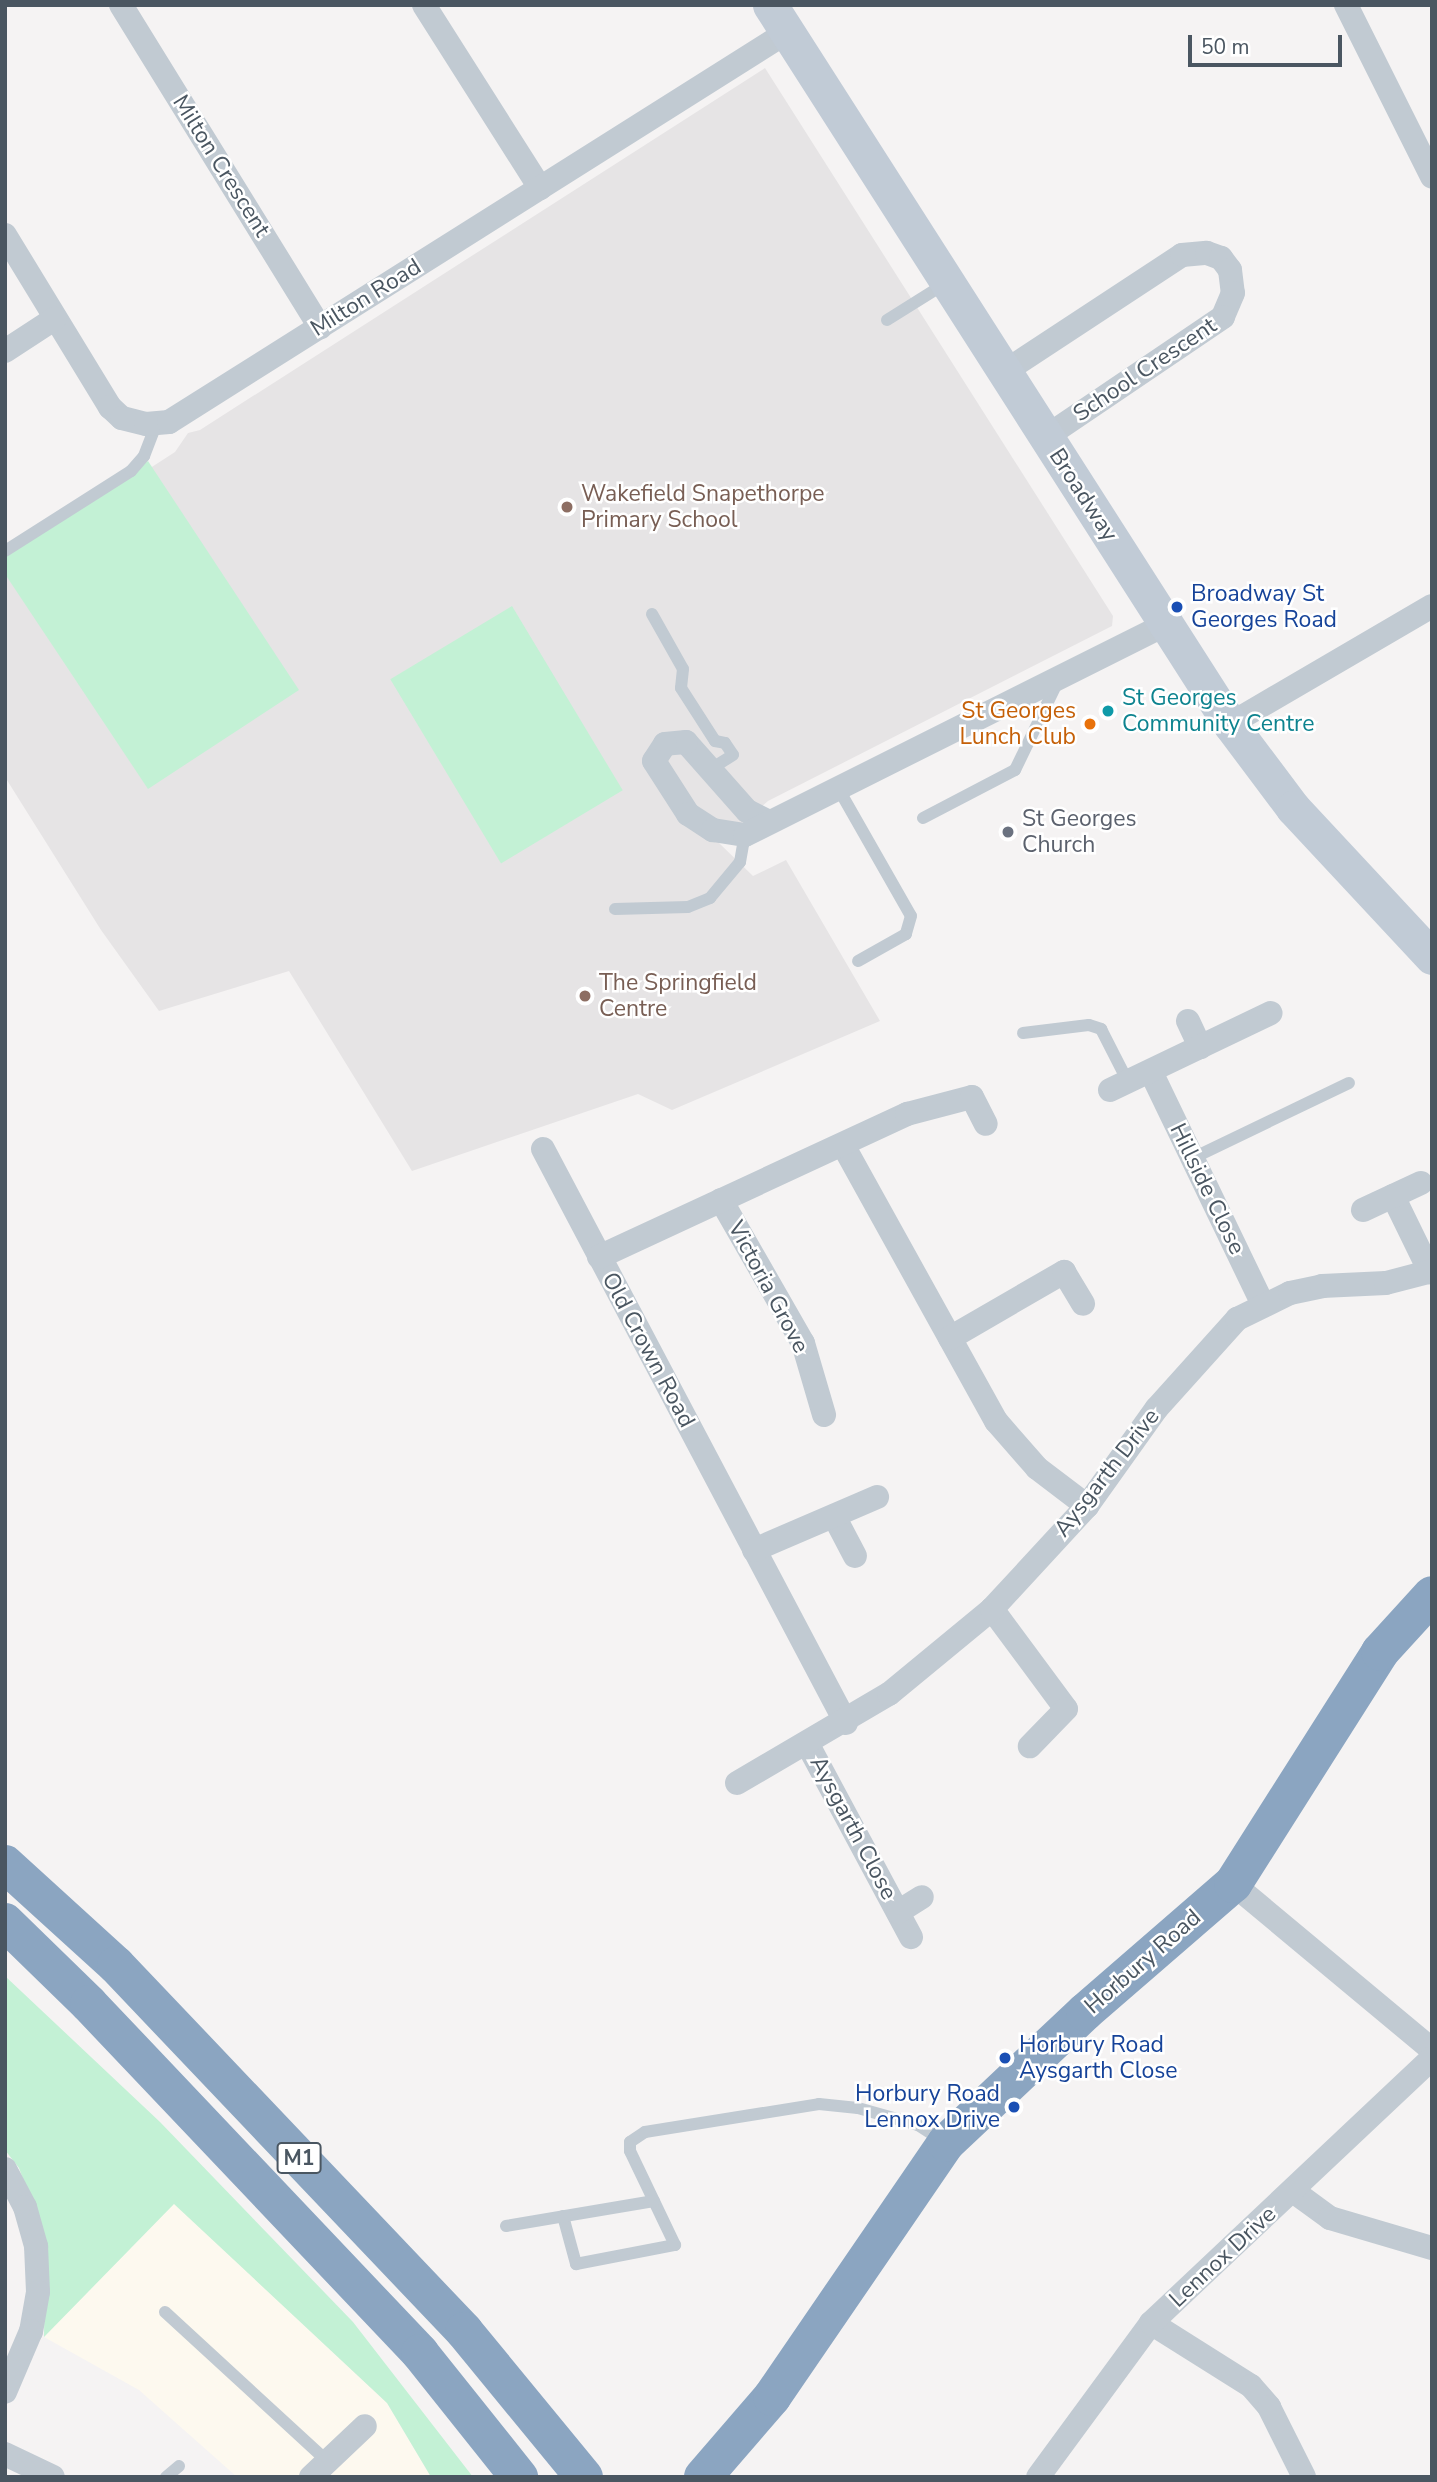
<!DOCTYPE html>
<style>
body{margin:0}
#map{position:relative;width:1437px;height:2482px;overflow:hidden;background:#f5f3f3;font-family:"Nunito Sans",sans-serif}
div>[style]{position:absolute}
.commercial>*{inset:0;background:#fdf9ef}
.education>*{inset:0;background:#e6e4e5}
.green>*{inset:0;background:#c3f1d5;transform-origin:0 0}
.lane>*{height:12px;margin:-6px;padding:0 6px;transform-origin:6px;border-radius:6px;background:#c1cad2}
.street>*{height:24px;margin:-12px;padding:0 12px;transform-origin:12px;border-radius:12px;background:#c1cad2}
.secondary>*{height:35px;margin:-17.5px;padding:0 17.5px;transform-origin:17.5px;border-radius:17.5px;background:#c1cbd6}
.highway>*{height:38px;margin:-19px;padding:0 19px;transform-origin:19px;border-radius:19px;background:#8ba5c1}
.dots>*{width:19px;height:19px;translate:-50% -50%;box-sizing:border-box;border:4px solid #fff;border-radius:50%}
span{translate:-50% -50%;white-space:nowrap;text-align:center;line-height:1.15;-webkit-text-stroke:5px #fff;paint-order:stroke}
.shield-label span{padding:2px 5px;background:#fff;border:2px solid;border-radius:5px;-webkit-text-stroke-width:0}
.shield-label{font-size:21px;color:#4a5661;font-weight:700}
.street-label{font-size:23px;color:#4a5661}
.education-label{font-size:23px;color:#785e54}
.left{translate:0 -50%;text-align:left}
.transit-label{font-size:23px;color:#164399}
.right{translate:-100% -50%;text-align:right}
.culture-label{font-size:23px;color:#0d838f}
.food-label{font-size:23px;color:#c56008}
.worship-label{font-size:23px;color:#5b616d}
.frame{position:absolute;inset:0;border:7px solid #4a5661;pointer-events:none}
.scale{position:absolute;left:1188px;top:35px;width:154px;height:32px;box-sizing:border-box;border:4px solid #4a5661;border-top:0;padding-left:9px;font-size:21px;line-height:24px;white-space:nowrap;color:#4a5661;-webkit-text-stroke:5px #fff;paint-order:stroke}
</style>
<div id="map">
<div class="commercial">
<i style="clip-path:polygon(174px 2203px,387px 2403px,431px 2477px,237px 2477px,139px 2390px,44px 2337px)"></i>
</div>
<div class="education">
<i style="clip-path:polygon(765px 68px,1113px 616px,1112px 626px,768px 801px,719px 843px,753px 876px,786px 860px,880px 1021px,672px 1110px,638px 1094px,412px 1171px,289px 971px,159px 1011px,101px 930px,5px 777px,5px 562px,175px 452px,188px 433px,200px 430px)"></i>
</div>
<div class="green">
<i style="clip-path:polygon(148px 461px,299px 690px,148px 789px,5px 574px,5px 555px)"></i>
<i style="left:512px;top:606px;width:215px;height:142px;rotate:59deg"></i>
<i style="clip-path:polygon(5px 1976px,160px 2122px,353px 2322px,473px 2477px,431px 2477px,387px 2403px,174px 2204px,44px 2337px,45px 2267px,32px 2204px,19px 2168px,5px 2150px)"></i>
</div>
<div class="lane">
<i style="left:887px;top:320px;width:70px;rotate:-32.1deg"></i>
<i style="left:5px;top:551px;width:149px;rotate:-32.4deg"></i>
<i style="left:131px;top:471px;width:20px;rotate:-49deg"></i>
<i style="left:144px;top:456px;width:34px;rotate:-69deg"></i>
<i style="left:652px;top:614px;width:63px;rotate:60.6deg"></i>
<i style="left:683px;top:669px;width:19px;rotate:96deg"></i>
<i style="left:681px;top:688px;width:63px;rotate:57.3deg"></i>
<i style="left:715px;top:741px;width:10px;rotate:11deg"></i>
<i style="left:725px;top:743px;width:14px;rotate:56deg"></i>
<i style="left:733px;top:755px;width:26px;rotate:148deg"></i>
<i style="left:838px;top:788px;width:147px;rotate:60.3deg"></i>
<i style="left:911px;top:916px;width:19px;rotate:106deg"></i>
<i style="left:906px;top:934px;width:55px;rotate:150.6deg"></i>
<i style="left:923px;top:818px;width:104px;rotate:-27.6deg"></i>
<i style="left:1015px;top:770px;width:99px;rotate:-64.2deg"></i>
<i style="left:615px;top:909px;width:73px;rotate:-1.6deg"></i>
<i style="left:688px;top:907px;width:24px;rotate:-22deg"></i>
<i style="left:710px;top:898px;width:47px;rotate:-50.2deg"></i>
<i style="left:740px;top:862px;width:27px;rotate:-80deg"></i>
<i style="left:1023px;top:1033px;width:66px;rotate:-6.9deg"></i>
<i style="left:1089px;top:1025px;width:13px;rotate:18deg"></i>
<i style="left:1101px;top:1029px;width:59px;rotate:63deg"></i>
<i style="left:1193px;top:1158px;width:173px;rotate:-25.7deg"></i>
<i style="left:563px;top:2216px;width:50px;rotate:74.8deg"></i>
<i style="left:576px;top:2264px;width:101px;rotate:-10.9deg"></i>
<i style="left:675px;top:2245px;width:104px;rotate:-115.6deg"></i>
<i style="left:630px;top:2151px;width:9px;rotate:-90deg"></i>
<i style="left:630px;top:2142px;width:18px;rotate:-34deg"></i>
<i style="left:645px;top:2132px;width:176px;rotate:-9.1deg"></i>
<i style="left:819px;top:2104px;width:39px;rotate:6deg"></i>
<i style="left:858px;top:2108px;width:62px;rotate:15.8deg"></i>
<i style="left:918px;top:2125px;width:30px;rotate:33deg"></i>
<i style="left:506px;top:2226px;width:150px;rotate:-9.6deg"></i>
<i style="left:165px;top:2312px;width:219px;rotate:42.6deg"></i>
<i style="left:166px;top:2477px;width:17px;rotate:-40deg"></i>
</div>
<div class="street">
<i style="left:121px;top:5px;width:379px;rotate:58.3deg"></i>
<i style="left:424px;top:5px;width:217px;rotate:57.6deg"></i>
<i style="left:1346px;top:5px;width:192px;rotate:63.4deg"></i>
<i style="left:5px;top:235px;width:202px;rotate:58.6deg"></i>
<i style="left:110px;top:407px;width:16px;rotate:43deg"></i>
<i style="left:122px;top:418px;width:25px;rotate:14deg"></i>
<i style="left:146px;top:424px;width:23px;rotate:-5deg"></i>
<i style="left:169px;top:422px;width:731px;rotate:-32.25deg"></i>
<i style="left:5px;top:351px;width:59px;rotate:-33.1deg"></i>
<i style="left:1004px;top:372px;width:213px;rotate:-33.3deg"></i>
<i style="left:1182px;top:255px;width:25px;rotate:-5deg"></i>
<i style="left:1207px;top:253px;width:15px;rotate:20deg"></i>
<i style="left:1221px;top:258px;width:15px;rotate:53deg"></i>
<i style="left:1230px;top:270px;width:23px;rotate:83deg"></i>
<i style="left:1233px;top:293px;width:26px;rotate:113deg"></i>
<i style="left:1223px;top:317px;width:214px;rotate:145.9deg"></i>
<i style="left:1230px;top:724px;width:234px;rotate:-30.3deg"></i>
<i style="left:769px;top:822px;width:25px;rotate:-153deg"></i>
<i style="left:747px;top:811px;width:92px;rotate:-131.5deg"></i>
<i style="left:686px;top:742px;width:21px;rotate:175deg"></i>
<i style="left:665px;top:744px;width:20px;rotate:123deg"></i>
<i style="left:654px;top:761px;width:63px;rotate:57.3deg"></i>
<i style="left:688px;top:814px;width:30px;rotate:33deg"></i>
<i style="left:713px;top:830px;width:32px;rotate:9deg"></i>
<i style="left:745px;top:835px;width:469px;rotate:-26.6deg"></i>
<i style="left:1188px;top:1021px;width:29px;rotate:65deg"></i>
<i style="left:1151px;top:1072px;width:259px;rotate:64.3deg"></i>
<i style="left:1110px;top:1090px;width:178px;rotate:-25.6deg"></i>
<i style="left:843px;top:1145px;width:316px;rotate:61deg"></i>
<i style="left:996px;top:1421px;width:62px;rotate:48.9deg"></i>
<i style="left:1037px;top:1468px;width:63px;rotate:37.2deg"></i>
<i style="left:543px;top:1149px;width:649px;rotate:62.17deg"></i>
<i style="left:1393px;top:1196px;width:85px;rotate:64deg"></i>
<i style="left:721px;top:1200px;width:165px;rotate:60.2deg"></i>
<i style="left:803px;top:1343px;width:75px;rotate:73.7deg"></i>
<i style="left:1363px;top:1210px;width:64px;rotate:-25deg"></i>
<i style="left:599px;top:1257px;width:340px;rotate:-24.9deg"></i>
<i style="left:907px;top:1114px;width:67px;rotate:-14.7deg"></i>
<i style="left:972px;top:1097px;width:30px;rotate:63deg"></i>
<i style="left:950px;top:1338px;width:132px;rotate:-30.1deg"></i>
<i style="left:1064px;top:1272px;width:37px;rotate:59deg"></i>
<i style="left:834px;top:1516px;width:45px;rotate:62.3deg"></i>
<i style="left:754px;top:1550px;width:134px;rotate:-23.3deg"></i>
<i style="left:992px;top:1609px;width:124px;rotate:53.5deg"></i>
<i style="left:1066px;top:1709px;width:52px;rotate:134.2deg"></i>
<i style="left:808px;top:1745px;width:218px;rotate:61.8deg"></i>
<i style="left:737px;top:1783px;width:176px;rotate:-30.4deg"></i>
<i style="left:889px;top:1694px;width:134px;rotate:-39.5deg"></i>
<i style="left:992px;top:1609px;width:140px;rotate:-47.3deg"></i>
<i style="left:1087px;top:1506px;width:120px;rotate:-54.5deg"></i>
<i style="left:1157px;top:1408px;width:120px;rotate:-48deg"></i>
<i style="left:1237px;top:1319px;width:59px;rotate:-26.1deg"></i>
<i style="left:1290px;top:1293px;width:33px;rotate:-12deg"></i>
<i style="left:1322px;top:1286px;width:64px;rotate:-2.7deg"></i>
<i style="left:1386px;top:1283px;width:48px;rotate:-14.6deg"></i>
<i style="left:1233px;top:1884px;width:259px;rotate:39.8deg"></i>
<i style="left:898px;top:1912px;width:28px;rotate:-32deg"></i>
<i style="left:5px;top:2169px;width:43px;rotate:62.2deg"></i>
<i style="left:25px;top:2207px;width:41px;rotate:74.2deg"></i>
<i style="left:36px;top:2246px;width:46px;rotate:87.5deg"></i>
<i style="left:38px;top:2292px;width:40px;rotate:100deg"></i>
<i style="left:31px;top:2331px;width:66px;rotate:113.1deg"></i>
<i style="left:1293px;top:2191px;width:46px;rotate:36.1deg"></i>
<i style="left:1330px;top:2218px;width:106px;rotate:16.4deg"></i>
<i style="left:1151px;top:2323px;width:118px;rotate:32.2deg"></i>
<i style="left:1251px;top:2386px;width:28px;rotate:49deg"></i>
<i style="left:1269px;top:2407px;width:78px;rotate:63.4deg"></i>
<i style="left:5px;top:2454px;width:53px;rotate:25.6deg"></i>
<i style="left:311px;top:2477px;width:74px;rotate:-43.4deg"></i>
<i style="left:1038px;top:2477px;width:191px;rotate:-53.7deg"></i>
<i style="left:1151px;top:2323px;width:386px;rotate:-43.3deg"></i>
</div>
<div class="secondary">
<i style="left:770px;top:5px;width:854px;rotate:57.39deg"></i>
<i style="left:1230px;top:724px;width:105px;rotate:53.1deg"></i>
<i style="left:1293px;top:808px;width:204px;rotate:47deg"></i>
</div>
<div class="highway">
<i style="left:5px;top:1864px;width:150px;rotate:42.3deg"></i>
<i style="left:116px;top:1965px;width:505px;rotate:46.44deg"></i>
<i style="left:464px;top:2331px;width:189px;rotate:50.6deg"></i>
<i style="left:5px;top:1922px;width:117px;rotate:44.3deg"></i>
<i style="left:89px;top:2004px;width:481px;rotate:46.5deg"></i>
<i style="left:420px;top:2353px;width:159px;rotate:51.4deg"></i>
<i style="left:703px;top:2477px;width:106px;rotate:-49.2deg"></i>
<i style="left:772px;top:2397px;width:308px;rotate:-55.6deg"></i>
<i style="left:946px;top:2143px;width:191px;rotate:-43.3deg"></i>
<i style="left:1085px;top:2012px;width:196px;rotate:-40.9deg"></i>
<i style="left:1233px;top:1884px;width:275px;rotate:-57.6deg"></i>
<i style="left:1380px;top:1652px;width:77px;rotate:-47.6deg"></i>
</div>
<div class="dots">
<i style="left:567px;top:507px;background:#8d6e63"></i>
<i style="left:1177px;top:607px;background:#1a4fb4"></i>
<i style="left:1108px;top:711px;background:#0f9aa8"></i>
<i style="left:1090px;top:724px;background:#e8710a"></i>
<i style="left:1008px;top:832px;background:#6b7280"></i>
<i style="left:585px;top:996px;background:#8d6e63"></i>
<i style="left:1005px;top:2058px;background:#1a4fb4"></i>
<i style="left:1014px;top:2107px;background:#1a4fb4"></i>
</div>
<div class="shield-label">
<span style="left:299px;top:2158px">M1</span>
</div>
<div class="street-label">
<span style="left:221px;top:166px;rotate:58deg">Milton Crescent</span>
<span style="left:366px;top:298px;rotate:-32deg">Milton Road</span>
<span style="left:1145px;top:370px;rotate:-34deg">School Crescent</span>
<span style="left:1083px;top:495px;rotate:57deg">Broadway</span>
<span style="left:1207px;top:1189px;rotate:64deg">Hillside Close</span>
<span style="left:768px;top:1287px;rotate:62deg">Victoria Grove</span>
<span style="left:648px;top:1350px;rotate:62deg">Old Crown Road</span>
<span style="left:1107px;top:1473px;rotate:-52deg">Aysgarth Drive</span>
<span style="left:853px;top:1828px;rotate:62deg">Aysgarth Close</span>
<span style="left:1143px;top:1962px;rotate:-41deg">Horbury Road</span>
<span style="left:1223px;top:2257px;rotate:-43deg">Lennox Drive</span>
</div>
<div class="education-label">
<span class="left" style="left:581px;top:507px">Wakefield Snapethorpe<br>Primary School</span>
<span class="left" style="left:599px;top:996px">The Springfield<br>Centre</span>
</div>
<div class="transit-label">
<span class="left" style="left:1191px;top:607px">Broadway St<br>Georges Road</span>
<span class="left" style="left:1019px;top:2058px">Horbury Road<br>Aysgarth Close</span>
<span class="right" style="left:1000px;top:2107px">Horbury Road<br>Lennox Drive</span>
</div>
<div class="culture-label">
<span class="left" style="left:1122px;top:711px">St Georges<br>Community Centre</span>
</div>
<div class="food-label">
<span class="right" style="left:1076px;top:724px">St Georges<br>Lunch Club</span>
</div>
<div class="worship-label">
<span class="left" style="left:1022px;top:832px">St Georges<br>Church</span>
</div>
<div class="frame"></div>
<div class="scale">50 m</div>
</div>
